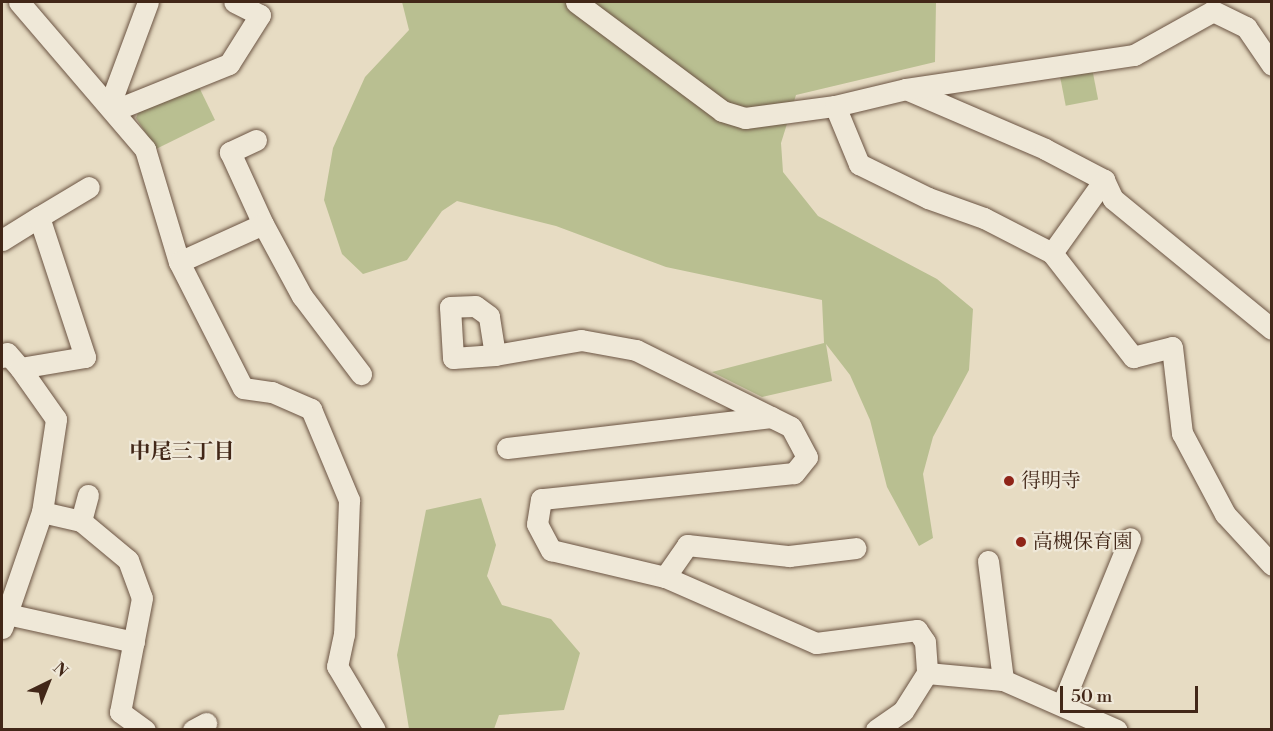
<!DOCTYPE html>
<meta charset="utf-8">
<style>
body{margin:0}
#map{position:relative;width:1273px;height:731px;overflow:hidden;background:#e7dcc3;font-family:"Libre Bodoni","Noto Serif JP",serif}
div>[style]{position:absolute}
.green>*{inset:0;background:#b9bf91;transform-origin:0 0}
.roads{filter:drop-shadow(0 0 2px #6b5443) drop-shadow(0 0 2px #6b5443)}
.street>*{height:21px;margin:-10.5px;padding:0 10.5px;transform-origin:10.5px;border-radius:10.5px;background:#efe8d8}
.dots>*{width:16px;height:16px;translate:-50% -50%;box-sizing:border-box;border:3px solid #efe8d8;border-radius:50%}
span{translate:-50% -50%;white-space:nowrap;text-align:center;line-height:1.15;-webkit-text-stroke:4.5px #efe8d8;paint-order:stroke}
.poi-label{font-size:20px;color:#422718}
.left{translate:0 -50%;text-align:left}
.neighbourhood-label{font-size:21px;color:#422718;font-weight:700}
.frame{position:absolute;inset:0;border:3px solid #422718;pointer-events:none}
.north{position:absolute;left:18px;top:653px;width:60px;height:60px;-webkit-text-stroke:4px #efe8d8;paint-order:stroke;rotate:43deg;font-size:16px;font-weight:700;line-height:24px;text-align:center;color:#422718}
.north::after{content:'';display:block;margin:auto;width:21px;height:27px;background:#422718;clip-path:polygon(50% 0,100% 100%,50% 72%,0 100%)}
.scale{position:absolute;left:1060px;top:686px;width:138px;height:27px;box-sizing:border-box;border:3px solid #422718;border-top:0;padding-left:8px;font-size:18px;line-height:21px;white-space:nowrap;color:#422718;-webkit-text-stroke:4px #efe8d8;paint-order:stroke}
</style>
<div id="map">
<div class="green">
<i style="clip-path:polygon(402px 2px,936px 2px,935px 62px,796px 95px,781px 143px,783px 172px,818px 216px,937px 279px,973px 309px,969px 370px,933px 437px,923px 474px,933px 538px,919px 546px,887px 487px,870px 420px,850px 375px,826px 344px,832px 381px,762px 397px,712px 372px,824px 343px,822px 300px,666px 267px,556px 226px,457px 201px,442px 211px,407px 260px,363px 274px,342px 254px,324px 200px,333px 148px,365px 77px,409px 30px)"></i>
<i style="left:1092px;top:68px;width:32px;height:33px;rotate:79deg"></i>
<i style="clip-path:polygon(198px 85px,215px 120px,156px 149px,136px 118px,138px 113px)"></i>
<i style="clip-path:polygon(481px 498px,496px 545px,487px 576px,502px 605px,551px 619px,580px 653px,564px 710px,499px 715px,494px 729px,409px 729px,397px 655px,426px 510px)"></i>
</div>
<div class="roads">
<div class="street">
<i style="left:19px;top:2px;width:194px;rotate:49.4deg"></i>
<i style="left:145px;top:149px;width:118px;rotate:73.3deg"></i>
<i style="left:179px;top:262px;width:141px;rotate:63.1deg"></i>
<i style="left:243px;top:388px;width:29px;rotate:8deg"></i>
<i style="left:272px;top:392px;width:43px;rotate:23.6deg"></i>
<i style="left:311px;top:409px;width:99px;rotate:67.3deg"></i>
<i style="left:349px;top:500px;width:134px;rotate:92.1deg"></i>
<i style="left:344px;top:634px;width:33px;rotate:102deg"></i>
<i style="left:337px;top:666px;width:74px;rotate:59.3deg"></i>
<i style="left:576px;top:2px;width:182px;rotate:36.7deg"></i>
<i style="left:722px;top:111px;width:24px;rotate:17deg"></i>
<i style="left:745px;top:118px;width:91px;rotate:-7.6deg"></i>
<i style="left:835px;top:106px;width:73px;rotate:-13.5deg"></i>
<i style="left:906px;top:89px;width:151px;rotate:23.3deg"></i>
<i style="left:1045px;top:149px;width:67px;rotate:27.7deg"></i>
<i style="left:1104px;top:180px;width:21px;rotate:65deg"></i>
<i style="left:1113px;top:199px;width:205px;rotate:39.3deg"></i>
<i style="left:1213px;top:11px;width:37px;rotate:26deg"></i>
<i style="left:1246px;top:27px;width:46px;rotate:55.6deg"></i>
<i style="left:906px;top:89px;width:231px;rotate:-8.5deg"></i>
<i style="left:1134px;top:55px;width:90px;rotate:-29.1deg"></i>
<i style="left:110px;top:104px;width:109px;rotate:-69.6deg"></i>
<i style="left:835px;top:106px;width:63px;rotate:67.5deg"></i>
<i style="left:859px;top:164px;width:77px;rotate:26.2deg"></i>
<i style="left:928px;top:198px;width:59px;rotate:19.7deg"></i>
<i style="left:984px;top:218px;width:76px;rotate:27.2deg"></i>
<i style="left:1052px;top:253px;width:132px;rotate:52.1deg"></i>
<i style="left:1133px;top:357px;width:40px;rotate:-14.4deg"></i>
<i style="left:1172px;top:347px;width:87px;rotate:83.4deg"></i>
<i style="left:1182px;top:433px;width:92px;rotate:62deg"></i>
<i style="left:1225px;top:514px;width:69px;rotate:47.3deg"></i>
<i style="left:115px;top:110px;width:123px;rotate:-22deg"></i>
<i style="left:229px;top:64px;width:58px;rotate:-57.7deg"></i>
<i style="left:260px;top:15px;width:29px;rotate:-153deg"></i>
<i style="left:256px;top:140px;width:29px;rotate:155deg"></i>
<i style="left:230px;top:152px;width:79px;rotate:65.4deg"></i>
<i style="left:2px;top:240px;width:44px;rotate:-31.9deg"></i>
<i style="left:1052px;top:253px;width:90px;rotate:-54.5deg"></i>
<i style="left:179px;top:262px;width:92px;rotate:-24.3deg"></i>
<i style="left:263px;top:224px;width:82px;rotate:61.6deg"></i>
<i style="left:302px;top:296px;width:98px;rotate:52.9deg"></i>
<i style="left:495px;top:355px;width:39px;rotate:-99deg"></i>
<i style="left:489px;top:316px;width:17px;rotate:-144deg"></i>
<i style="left:475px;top:306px;width:25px;rotate:178deg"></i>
<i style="left:450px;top:307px;width:51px;rotate:86.6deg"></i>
<i style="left:453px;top:358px;width:42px;rotate:-4.1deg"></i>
<i style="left:495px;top:355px;width:87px;rotate:-9.9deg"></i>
<i style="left:581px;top:340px;width:56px;rotate:10.3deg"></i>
<i style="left:636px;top:350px;width:173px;rotate:26.4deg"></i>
<i style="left:791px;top:427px;width:34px;rotate:62deg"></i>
<i style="left:807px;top:457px;width:21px;rotate:129deg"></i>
<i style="left:794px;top:473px;width:254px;rotate:174.1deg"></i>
<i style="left:541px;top:499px;width:25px;rotate:99deg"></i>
<i style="left:537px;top:524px;width:30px;rotate:62deg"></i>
<i style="left:551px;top:550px;width:117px;rotate:13.3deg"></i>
<i style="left:665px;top:577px;width:165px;rotate:23.6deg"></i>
<i style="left:816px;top:643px;width:102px;rotate:-7.3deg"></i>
<i style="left:917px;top:630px;width:14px;rotate:56deg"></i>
<i style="left:925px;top:642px;width:31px;rotate:86deg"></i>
<i style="left:927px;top:673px;width:45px;rotate:122.3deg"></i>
<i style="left:903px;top:711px;width:33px;rotate:145deg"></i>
<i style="left:2px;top:357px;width:6px;rotate:-39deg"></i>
<i style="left:7px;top:353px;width:20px;rotate:49deg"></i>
<i style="left:507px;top:448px;width:266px;rotate:-6.7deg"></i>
<i style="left:42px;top:512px;width:40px;rotate:13deg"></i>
<i style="left:81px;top:521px;width:61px;rotate:39.7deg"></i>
<i style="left:128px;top:560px;width:40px;rotate:69.8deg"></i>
<i style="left:142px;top:598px;width:116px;rotate:100.9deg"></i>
<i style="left:120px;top:712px;width:31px;rotate:36deg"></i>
<i style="left:81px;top:521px;width:27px;rotate:-75deg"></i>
<i style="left:988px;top:561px;width:120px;rotate:82.8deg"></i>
<i style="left:665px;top:577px;width:39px;rotate:-55deg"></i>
<i style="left:687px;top:545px;width:103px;rotate:6.2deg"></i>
<i style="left:789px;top:556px;width:67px;rotate:-6.8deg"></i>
<i style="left:7px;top:614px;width:130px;rotate:12.4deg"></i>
<i style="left:2px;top:628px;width:123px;rotate:-71deg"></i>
<i style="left:42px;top:512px;width:94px;rotate:-81.4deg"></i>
<i style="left:56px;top:419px;width:62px;rotate:-125.2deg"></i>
<i style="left:20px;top:368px;width:66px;rotate:-9.6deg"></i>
<i style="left:85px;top:357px;width:147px;rotate:-108.2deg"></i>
<i style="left:39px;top:217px;width:58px;rotate:-31deg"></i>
<i style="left:927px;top:673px;width:76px;rotate:5.3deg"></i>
<i style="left:1003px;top:680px;width:124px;rotate:23.7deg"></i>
<i style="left:1062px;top:705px;width:180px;rotate:-67.8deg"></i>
<i style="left:193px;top:730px;width:15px;rotate:-28deg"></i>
</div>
</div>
<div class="dots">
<i style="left:1009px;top:481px;background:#8f2418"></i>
<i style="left:1021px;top:542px;background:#8f2418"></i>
</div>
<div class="poi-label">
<span class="left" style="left:1021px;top:481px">得明寺</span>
<span class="left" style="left:1033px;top:542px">高槻保育園</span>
</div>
<div class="neighbourhood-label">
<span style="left:182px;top:452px">中尾三丁目</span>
</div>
<div class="frame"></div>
<div class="north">N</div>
<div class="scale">50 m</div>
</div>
